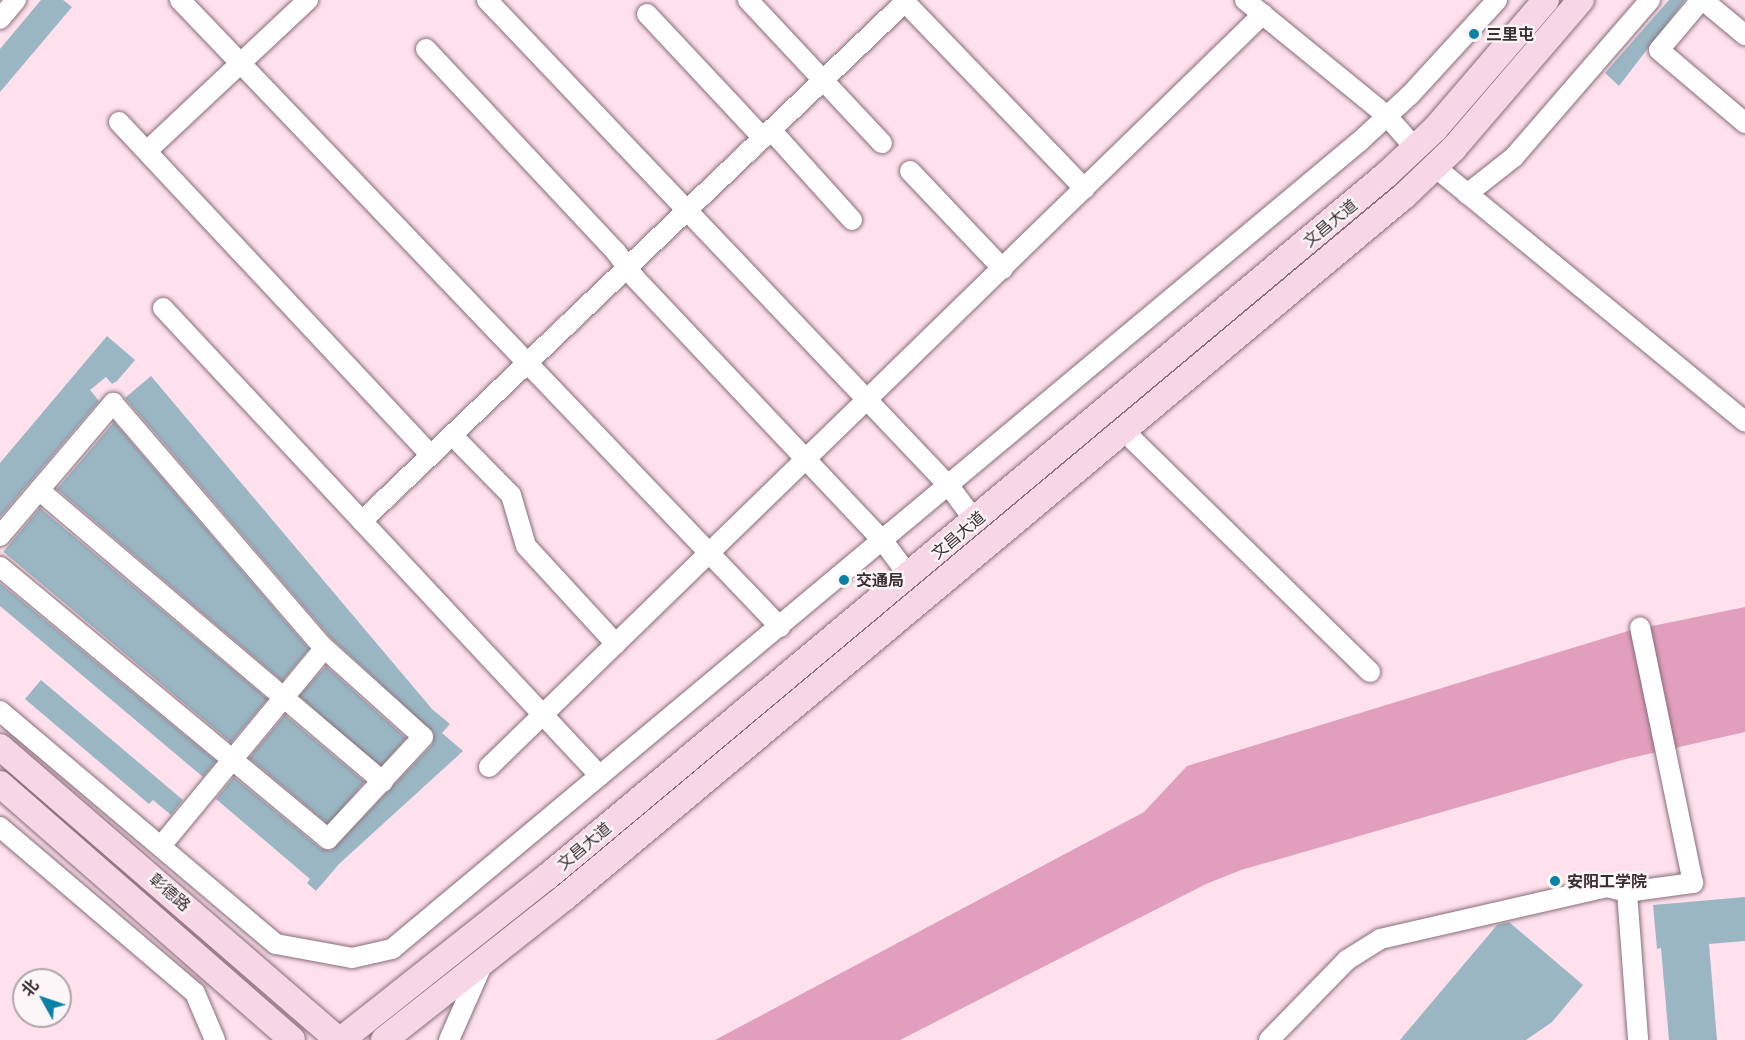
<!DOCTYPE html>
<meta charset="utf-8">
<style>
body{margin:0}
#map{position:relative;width:1745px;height:1040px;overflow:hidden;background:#fee1ed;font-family:Manrope,"Noto Sans SC",sans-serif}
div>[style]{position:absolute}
.water>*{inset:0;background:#e29fbd}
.building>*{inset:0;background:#9ab6c3;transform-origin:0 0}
.roads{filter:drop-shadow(0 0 2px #876d78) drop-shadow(0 0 2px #876d78)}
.minor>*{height:20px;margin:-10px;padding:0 10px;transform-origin:10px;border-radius:10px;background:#fff}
.major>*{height:26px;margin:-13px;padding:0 13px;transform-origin:13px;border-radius:13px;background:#f7d7e5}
.dots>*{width:16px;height:16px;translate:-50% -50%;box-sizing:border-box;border:3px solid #fcf6f8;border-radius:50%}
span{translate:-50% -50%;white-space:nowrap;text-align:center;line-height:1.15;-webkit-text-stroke:4.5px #fcf6f8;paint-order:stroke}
.poi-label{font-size:16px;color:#392e32;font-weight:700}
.left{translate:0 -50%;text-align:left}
.street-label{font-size:16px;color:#392e32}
.north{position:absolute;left:12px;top:968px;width:60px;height:60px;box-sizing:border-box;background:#fcf6f8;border:2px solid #aea6a9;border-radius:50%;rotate:310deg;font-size:16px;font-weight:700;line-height:24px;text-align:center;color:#392e32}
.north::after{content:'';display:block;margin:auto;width:21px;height:27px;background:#0a82a8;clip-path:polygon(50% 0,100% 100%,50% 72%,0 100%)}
</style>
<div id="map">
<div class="water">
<i style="clip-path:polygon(1745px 607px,1745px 732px,1622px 760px,1241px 870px,1206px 884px,900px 1040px,715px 1040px,1144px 812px,1187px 766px,1628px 631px)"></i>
</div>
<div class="building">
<i style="clip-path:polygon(41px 0,63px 0,72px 7px,0 92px,0 49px)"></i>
<i style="clip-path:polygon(1669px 0,1685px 0,1619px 86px,1605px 73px)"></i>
<i style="clip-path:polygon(107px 336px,135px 360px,117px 381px,112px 384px,106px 377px,90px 390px,99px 401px,0 517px,0 463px)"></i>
<i style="clip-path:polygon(151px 376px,432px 709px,450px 724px,442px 733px,463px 751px,339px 864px,316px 891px,307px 883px,310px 879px,216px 799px,234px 777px,320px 848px,331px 851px,432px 745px,434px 733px,330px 637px,125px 398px)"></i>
<i style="clip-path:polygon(114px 422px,309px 649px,282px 681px,57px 489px)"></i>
<i style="left:40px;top:508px;width:297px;height:57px;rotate:40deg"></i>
<i style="clip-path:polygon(0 583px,216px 761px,203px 777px,0 606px)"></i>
<i style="left:326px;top:666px;width:108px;height:40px;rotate:42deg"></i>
<i style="clip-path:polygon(41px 680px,183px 800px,171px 815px,153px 800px,149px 804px,25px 699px)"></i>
<i style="left:285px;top:715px;width:104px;height:56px;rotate:40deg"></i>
<i style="clip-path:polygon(1745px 897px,1745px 941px,1709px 944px,1717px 1040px,1669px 1040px,1661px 948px,1657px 949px,1653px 905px)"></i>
<i style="clip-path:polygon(1509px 922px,1583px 985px,1552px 1022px,1526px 1040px,1400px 1040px,1497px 925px)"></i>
</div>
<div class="roads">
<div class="minor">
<i style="left:180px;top:0;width:868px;rotate:46.26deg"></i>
<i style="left:487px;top:0;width:671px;rotate:46.45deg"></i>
<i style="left:949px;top:486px;width:44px;rotate:53.4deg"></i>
<i style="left:748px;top:0;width:196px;rotate:46.9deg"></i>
<i style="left:903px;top:0;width:262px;rotate:46.1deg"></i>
<i style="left:1245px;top:0;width:183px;rotate:39.2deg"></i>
<i style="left:1387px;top:116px;width:43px;rotate:48.8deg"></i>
<i style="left:1701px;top:0;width:65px;rotate:130deg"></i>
<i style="left:1659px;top:50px;width:113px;rotate:40.3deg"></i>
<i style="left:1703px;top:0;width:55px;rotate:39.8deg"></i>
<i style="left:647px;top:14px;width:170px;rotate:46.9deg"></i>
<i style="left:0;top:19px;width:25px;rotate:-50deg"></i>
<i style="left:426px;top:49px;width:278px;rotate:46.9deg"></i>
<i style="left:616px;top:252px;width:32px;rotate:54deg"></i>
<i style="left:635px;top:278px;width:361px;rotate:46.7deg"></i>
<i style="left:883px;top:541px;width:44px;rotate:53.4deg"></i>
<i style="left:119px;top:122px;width:456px;rotate:46.9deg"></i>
<i style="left:771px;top:130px;width:121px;rotate:48deg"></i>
<i style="left:147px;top:151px;width:221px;rotate:-43.2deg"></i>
<i style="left:1435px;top:167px;width:401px;rotate:39.4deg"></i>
<i style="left:910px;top:171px;width:135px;rotate:46.5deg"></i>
<i style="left:1467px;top:194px;width:60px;rotate:-38.2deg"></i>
<i style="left:1514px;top:157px;width:208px;rotate:-49.1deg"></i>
<i style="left:163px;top:308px;width:640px;rotate:46.96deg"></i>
<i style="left:1125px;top:432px;width:343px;rotate:44.4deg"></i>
<i style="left:452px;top:435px;width:84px;rotate:45.5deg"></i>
<i style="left:511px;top:495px;width:53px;rotate:73.6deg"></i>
<i style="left:526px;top:546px;width:133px;rotate:47.4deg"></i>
<i style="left:39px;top:490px;width:451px;rotate:40.3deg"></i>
<i style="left:362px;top:521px;width:754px;rotate:-43.71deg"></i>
<i style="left:0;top:536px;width:175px;rotate:-49.6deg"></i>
<i style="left:113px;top:403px;width:319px;rotate:49.3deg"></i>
<i style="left:321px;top:645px;width:137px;rotate:42deg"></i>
<i style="left:423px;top:737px;width:139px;rotate:133deg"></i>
<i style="left:328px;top:839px;width:426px;rotate:-140.3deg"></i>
<i style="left:0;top:711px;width:361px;rotate:40.2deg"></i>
<i style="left:276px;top:944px;width:77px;rotate:10.4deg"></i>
<i style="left:352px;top:958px;width:41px;rotate:-12.7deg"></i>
<i style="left:392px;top:949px;width:1259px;rotate:-39.85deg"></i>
<i style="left:1359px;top:142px;width:69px;rotate:-42.7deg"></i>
<i style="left:1410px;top:95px;width:129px;rotate:-47.5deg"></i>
<i style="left:489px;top:767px;width:1080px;rotate:-44.21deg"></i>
<i style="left:0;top:827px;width:256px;rotate:40.4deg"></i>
<i style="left:195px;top:993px;width:51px;rotate:66.9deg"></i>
<i style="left:161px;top:846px;width:256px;rotate:-50.4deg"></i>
<i style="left:1627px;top:892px;width:148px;rotate:85.7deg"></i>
<i style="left:449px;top:1040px;width:84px;rotate:-66.2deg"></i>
<i style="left:1269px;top:1040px;width:112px;rotate:-45.7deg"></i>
<i style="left:1347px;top:960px;width:39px;rotate:-32deg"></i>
<i style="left:1380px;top:939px;width:233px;rotate:-12.9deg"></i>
<i style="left:1607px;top:887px;width:21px;rotate:14deg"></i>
<i style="left:1627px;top:892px;width:67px;rotate:-7.8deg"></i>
<i style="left:1693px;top:883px;width:261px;rotate:-101.7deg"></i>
</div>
<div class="major">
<i style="left:0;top:747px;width:447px;rotate:40.9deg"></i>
<i style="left:0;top:784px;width:388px;rotate:41.2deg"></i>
<i style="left:341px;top:1040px;width:263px;rotate:-38.4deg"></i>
<i style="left:547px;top:877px;width:1094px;rotate:-39.92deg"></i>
<i style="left:1386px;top:175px;width:67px;rotate:-43.2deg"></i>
<i style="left:1435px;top:129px;width:170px;rotate:-49.3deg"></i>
<i style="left:384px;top:1040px;width:229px;rotate:-38.3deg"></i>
<i style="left:564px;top:898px;width:1095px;rotate:-39.89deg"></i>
<i style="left:1404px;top:196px;width:69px;rotate:-43.8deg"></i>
<i style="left:1454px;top:148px;width:195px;rotate:-49.4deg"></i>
</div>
</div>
<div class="dots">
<i style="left:1474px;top:34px;background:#0a82a8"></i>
<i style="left:844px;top:580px;background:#0a82a8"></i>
<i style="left:1555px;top:881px;background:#0a82a8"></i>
</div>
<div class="poi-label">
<span class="left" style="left:1486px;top:34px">三里屯</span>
<span class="left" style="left:856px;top:580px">交通局</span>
<span class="left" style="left:1567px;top:881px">安阳工学院</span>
</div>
<div class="street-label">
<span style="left:1330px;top:223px;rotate:-40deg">文昌大道</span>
<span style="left:958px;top:535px;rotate:-40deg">文昌大道</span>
<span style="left:584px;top:846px;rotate:-40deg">文昌大道</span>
<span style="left:170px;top:892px;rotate:41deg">彰德路</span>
</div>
<div class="north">北</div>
</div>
